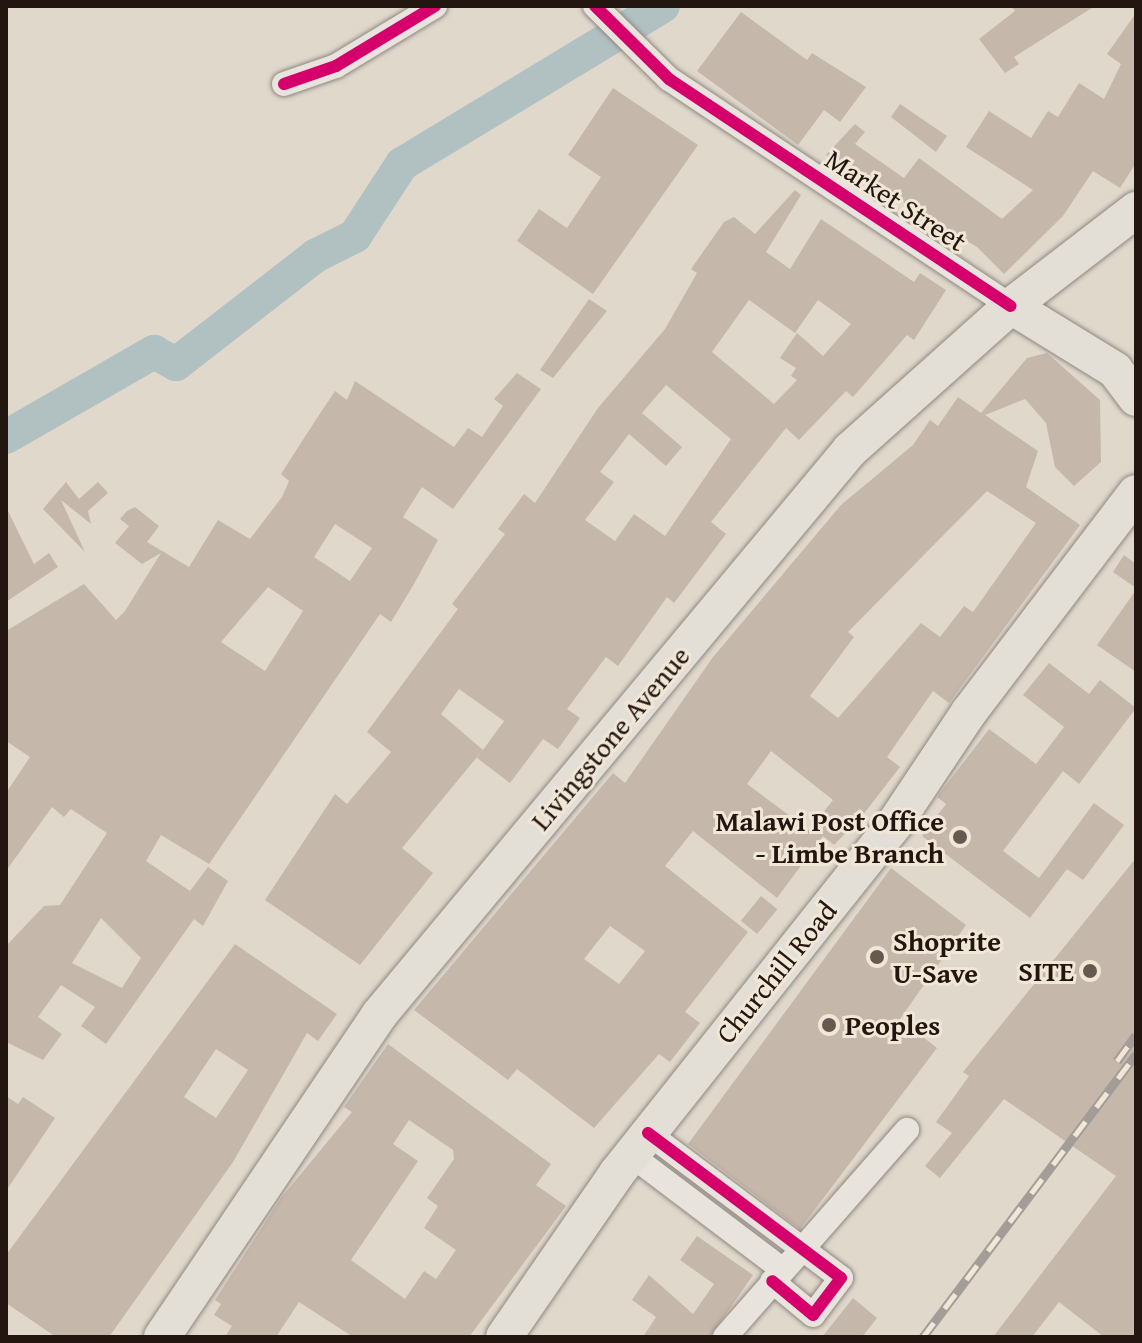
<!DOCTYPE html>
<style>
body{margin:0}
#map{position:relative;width:1142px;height:1343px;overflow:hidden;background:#e0d8cb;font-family:"Gentium Book Plus",serif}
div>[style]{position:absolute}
.river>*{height:34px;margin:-17px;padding:0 17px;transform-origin:17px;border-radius:17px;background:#b1c1c2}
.building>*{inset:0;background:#c6b7ab;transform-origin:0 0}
.roads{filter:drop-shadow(0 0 2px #8f8881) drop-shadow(0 0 2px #8f8881)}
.minor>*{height:24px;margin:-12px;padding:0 12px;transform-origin:12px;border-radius:12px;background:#e8e3dc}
.highway>*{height:36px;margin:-18px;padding:0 18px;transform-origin:18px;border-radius:18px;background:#e3dfd7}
.rail>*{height:9px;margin-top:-4.5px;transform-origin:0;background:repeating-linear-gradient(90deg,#f1e7d7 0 18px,#a29d98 0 36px);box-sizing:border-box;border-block:2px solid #a29d98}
.cycleway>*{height:12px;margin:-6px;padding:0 6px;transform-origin:6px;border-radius:6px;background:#d6006c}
.dots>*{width:22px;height:22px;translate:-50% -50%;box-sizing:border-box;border:4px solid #f1e7d7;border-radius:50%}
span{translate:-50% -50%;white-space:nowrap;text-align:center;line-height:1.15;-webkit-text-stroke:6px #f1e7d7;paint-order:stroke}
.street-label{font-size:28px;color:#23150f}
.poi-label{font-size:28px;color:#23150f;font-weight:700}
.right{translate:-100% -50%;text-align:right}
.left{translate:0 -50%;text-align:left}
.frame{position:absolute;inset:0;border:8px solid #23150f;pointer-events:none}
</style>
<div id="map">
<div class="river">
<i style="left:6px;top:437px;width:171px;rotate:-29.9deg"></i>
<i style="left:154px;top:352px;width:25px;rotate:29deg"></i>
<i style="left:176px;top:364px;width:176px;rotate:-37.8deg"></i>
<i style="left:315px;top:256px;width:45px;rotate:-26.6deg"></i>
<i style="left:355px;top:236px;width:86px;rotate:-56.9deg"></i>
<i style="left:402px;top:164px;width:305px;rotate:-31.2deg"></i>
</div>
<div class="building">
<i style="clip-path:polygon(1011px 6px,1095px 6px,1014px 57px,1019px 64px,1005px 73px,979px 39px,1015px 11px)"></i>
<i style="clip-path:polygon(741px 12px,807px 60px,812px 53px,866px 87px,840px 122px,824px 110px,798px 145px,697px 71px)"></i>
<i style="clip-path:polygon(1136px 13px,1136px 163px,1120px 188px,1093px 171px,1063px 216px,1004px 274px,977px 247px,826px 155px,855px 124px,865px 132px,855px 144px,904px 178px,919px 158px,1002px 219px,1033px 190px,966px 147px,989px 111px,1031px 138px,1048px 111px,1058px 117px,1079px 83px,1104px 99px,1121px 64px,1107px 54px)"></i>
<i style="clip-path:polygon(613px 88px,698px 145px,593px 294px,517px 241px,539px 209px,567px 228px,601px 177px,568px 155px)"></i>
<i style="clip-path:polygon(900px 104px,947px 136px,936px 152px,891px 117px)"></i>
<i style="clip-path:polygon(evenodd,795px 190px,801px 195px,766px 252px,790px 269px,821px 219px,914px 282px,920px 273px,946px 290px,914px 340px,907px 335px,853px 397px,846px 391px,799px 440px,786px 428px,711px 522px,726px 534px,674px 603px,667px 597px,618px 666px,606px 657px,567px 709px,580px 718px,558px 749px,543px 739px,510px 783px,477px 758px,482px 751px,402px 848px,433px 873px,360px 965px,265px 900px,335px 794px,347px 804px,391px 752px,367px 732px,458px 609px,452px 604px,505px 534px,498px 529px,524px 494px,535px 503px,598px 408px,665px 329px,697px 273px,691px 269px,724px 222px,734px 217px,755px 234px,795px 190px,749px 300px,795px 333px,818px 300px,851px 324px,823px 356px,797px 333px,780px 358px,796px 368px,791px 376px,797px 380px,774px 404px,712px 352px,749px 300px,795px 190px,666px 385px,731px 439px,665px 536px,634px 514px,615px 541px,585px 520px,614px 482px,600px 472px,629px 434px,666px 466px,682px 447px,642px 413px,666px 385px,795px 190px,459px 689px,504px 721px,483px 750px,441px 714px,459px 689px)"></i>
<i style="clip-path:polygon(589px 299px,607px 311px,553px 378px,540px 370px)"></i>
<i style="clip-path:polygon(evenodd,1047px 353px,1100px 400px,1101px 462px,1074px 486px,1055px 467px,1046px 423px,1025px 399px,985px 415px,1038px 451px,1026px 487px,1080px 525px,949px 703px,933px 691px,887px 757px,900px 767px,862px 816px,834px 845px,823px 836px,777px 898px,693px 831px,665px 866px,748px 932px,685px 1012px,700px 1023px,670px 1062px,659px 1054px,594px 1128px,517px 1069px,508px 1080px,414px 1010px,613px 773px,625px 783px,713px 657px,841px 505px,913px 445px,930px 420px,938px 426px,958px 397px,981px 413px,1027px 358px,1047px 353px,987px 491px,1036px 523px,973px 612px,964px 606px,940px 637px,921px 623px,838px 718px,810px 696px,854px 637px,848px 632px,987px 491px,1047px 353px,771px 751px,833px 800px,809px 830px,747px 784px,771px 751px,1047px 353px,610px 926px,645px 951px,619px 984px,584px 959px,610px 926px)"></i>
<i style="clip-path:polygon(evenodd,517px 373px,541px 389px,453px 509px,422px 487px,403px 517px,438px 540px,414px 584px,391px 622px,380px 614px,209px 864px,161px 835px,146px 861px,190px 891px,208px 867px,228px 881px,203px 926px,194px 919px,106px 1044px,81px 1026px,95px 1007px,61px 985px,38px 1017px,62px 1034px,43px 1060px,6px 1042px,6px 946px,44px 906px,60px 905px,107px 833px,71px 809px,64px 817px,52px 807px,6px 871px,6px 793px,30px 757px,6px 741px,6px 631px,84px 584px,116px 620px,125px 611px,161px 553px,142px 564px,115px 543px,129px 526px,120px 519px,127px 511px,135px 507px,159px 526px,147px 542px,189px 567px,218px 520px,250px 539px,282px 497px,289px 481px,281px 474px,317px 418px,335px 391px,347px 400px,355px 381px,454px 447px,468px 428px,482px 437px,503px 406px,494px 399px,517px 373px,335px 524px,372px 548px,350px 581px,314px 557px,335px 524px,517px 373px,268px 587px,303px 611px,265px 671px,221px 642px,268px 587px,517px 373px,101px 918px,141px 958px,122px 988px,72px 963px,101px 918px)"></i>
<i style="clip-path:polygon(66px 482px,79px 499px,98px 482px,108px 493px,88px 511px,91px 524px,61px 500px,85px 552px,43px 509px)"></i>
<i style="clip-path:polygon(6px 507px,34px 564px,49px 553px,58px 567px,6px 602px)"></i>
<i style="clip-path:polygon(1124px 555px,1136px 564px,1136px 588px,1113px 572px)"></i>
<i style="clip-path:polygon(1136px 590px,1136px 672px,1097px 645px)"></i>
<i style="clip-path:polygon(1049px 663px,1089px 694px,1100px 680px,1136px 708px,1079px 784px,1063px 771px,1003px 851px,1039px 878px,1094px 803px,1124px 825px,1083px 880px,1067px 869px,1030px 918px,922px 836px,946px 804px,937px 797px,989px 729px,1036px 764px,1064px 727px,1023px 695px)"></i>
<i style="clip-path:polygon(1136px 858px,1136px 1337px,1104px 1337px,1059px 1302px,1032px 1337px,993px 1337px,1116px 1176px,1004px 1099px,940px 1178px,925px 1166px,952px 1133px,936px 1122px,969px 1076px,963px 1072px)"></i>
<i style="clip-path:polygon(891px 868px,966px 925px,900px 1019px,937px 1048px,800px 1229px,688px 1144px)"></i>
<i style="left:761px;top:896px;width:21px;height:32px;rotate:39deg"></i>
<i style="clip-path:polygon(evenodd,235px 944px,337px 1014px,318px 1041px,307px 1033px,233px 1162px,109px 1337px,56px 1337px,6px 1303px,6px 1255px,235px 944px,216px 1049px,248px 1070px,216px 1118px,184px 1097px,216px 1049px)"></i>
<i style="clip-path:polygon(evenodd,388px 1044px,551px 1164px,536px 1185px,566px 1206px,469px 1337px,353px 1337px,299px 1302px,276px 1337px,225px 1337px,232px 1326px,214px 1315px,221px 1304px,215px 1300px,281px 1198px,352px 1112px,344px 1107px,388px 1044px,409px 1120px,453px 1150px,454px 1159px,427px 1198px,438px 1206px,424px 1228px,456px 1250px,436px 1279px,424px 1271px,405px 1299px,351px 1260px,418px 1161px,393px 1144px,409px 1120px)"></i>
<i style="clip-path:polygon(6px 1096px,18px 1104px,23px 1097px,55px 1118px,6px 1191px)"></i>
<i style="clip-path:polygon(697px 1236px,753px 1275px,710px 1337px,643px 1337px,656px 1317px,632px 1300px,649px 1275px,693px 1314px,714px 1284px,680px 1260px)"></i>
<i style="clip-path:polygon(853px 1298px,877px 1318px,862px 1337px,822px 1337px)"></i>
</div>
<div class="roads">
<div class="minor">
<i style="left:595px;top:6px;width:104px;rotate:44.6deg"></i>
<i style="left:669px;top:79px;width:410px;rotate:33.6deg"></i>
<i style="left:284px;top:84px;width:55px;rotate:-19.1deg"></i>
<i style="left:336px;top:66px;width:116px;rotate:-31.2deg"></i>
<i style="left:648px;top:1133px;width:241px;rotate:36.9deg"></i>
<i style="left:841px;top:1278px;width:46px;rotate:127.1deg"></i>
<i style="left:813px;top:1315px;width:53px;rotate:-140.3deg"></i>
<i style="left:631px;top:1155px;width:189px;rotate:37.1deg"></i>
<i style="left:725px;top:1337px;width:276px;rotate:-48.7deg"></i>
</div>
<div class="highway">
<i style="left:1011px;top:306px;width:122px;rotate:31.6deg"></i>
<i style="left:1115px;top:370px;width:35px;rotate:53deg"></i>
<i style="left:162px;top:1337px;width:388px;rotate:-56deg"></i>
<i style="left:379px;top:1015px;width:736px;rotate:-50.18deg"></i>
<i style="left:850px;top:450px;width:216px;rotate:-41.8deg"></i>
<i style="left:1011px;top:306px;width:158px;rotate:-37.5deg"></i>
<i style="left:504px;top:1337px;width:199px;rotate:-55.4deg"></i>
<i style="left:617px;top:1173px;width:447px;rotate:-51.5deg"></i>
<i style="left:895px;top:823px;width:133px;rotate:-56.3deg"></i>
<i style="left:969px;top:712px;width:275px;rotate:-52.7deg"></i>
</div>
</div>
<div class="rail">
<i style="left:1117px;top:1061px;width:32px;rotate:-54deg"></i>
<i style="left:923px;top:1337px;width:354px;rotate:-53deg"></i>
</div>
<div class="cycleway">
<i style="left:595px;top:6px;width:104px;rotate:44.6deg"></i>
<i style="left:669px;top:79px;width:410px;rotate:33.6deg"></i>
<i style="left:284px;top:84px;width:55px;rotate:-19.1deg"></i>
<i style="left:336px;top:66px;width:116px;rotate:-31.2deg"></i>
<i style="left:648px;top:1133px;width:241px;rotate:36.9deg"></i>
<i style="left:841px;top:1278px;width:46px;rotate:127.1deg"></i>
<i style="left:813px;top:1315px;width:53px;rotate:-140.3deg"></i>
</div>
<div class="dots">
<i style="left:960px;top:837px;background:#655951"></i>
<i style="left:877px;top:957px;background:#655951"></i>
<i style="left:1090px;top:971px;background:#655951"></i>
<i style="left:829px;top:1025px;background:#655951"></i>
</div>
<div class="street-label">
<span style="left:896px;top:200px;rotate:33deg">Market Street</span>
<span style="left:610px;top:738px;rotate:-50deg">Livingstone Avenue</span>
<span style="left:776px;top:972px;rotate:-51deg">Churchill Road</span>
</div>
<div class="poi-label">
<span class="right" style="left:944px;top:837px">Malawi Post Office<br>- Limbe Branch</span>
<span class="left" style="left:893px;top:957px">Shoprite<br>U-Save</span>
<span class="right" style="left:1074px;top:971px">SITE</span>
<span class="left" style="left:845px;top:1025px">Peoples</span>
</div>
<div class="frame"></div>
</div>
